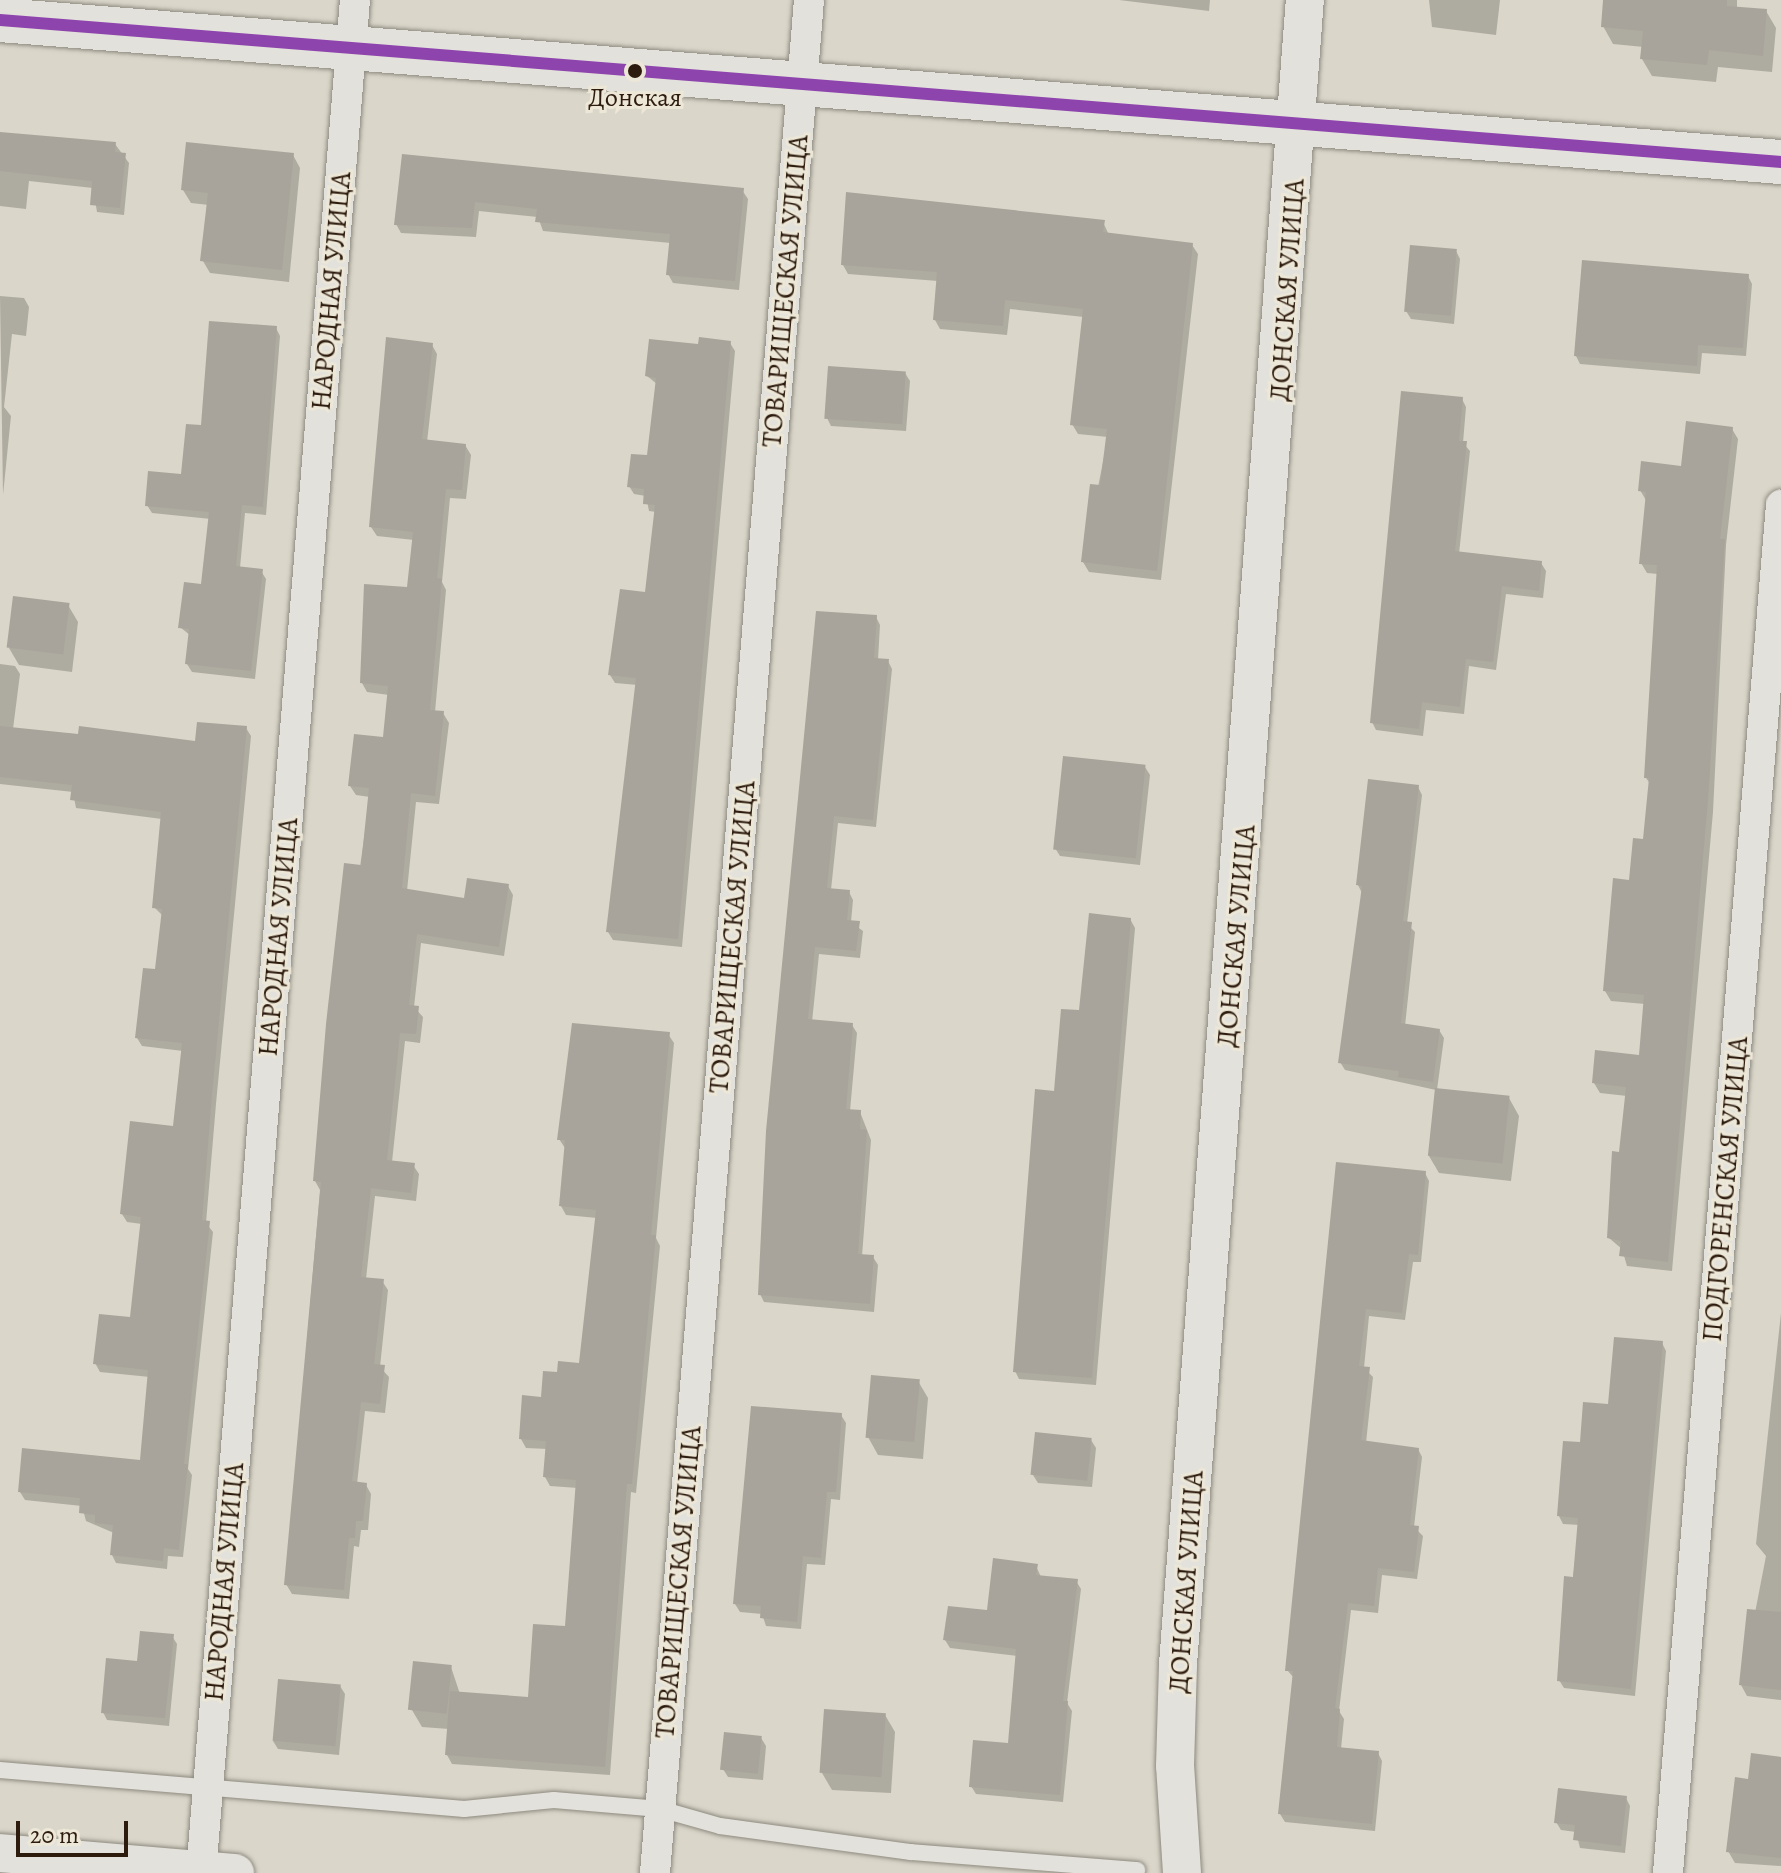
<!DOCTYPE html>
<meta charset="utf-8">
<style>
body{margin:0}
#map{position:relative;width:1781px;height:1873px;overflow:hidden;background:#dad6c9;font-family:Alegreya,serif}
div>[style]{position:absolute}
.shadow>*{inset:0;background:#0003}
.building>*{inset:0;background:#a9a49b;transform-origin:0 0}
.roads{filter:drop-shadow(0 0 2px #8e8a80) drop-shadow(0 0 2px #8e8a80)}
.service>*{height:16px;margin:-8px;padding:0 8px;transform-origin:8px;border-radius:8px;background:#e3e1db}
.minor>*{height:30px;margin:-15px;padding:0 15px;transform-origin:15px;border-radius:15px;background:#e3e1db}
.tertiary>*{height:38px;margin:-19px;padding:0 19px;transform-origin:19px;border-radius:19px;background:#e3e1db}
.secondary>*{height:44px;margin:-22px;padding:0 22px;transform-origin:22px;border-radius:22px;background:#e3e1db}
.bus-1>*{height:12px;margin:-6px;padding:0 6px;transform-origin:6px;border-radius:6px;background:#8e44ad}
.dots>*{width:22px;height:22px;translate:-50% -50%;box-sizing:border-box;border:4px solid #ece7d7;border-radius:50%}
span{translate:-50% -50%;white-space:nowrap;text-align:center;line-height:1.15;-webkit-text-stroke:6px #ece7d7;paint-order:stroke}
.bus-label{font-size:26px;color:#2d1b0e}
.street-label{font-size:28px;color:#2d1b0e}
.scale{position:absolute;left:16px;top:1821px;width:112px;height:36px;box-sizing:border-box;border:4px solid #2d1b0e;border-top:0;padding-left:10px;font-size:24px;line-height:28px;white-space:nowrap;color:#2d1b0e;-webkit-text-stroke:6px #ece7d7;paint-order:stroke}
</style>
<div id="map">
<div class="shadow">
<i style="clip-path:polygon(1119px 0,1210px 0,1209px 11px)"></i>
<i style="clip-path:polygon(1429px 0,1500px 0,1496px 35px,1432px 27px)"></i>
<i style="clip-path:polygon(1605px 0,1737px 0,1737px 8px,1766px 11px,1776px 28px,1772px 72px,1718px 67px,1716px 82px,1652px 76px,1642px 59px,1644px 47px,1613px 44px,1603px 26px)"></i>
<i style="clip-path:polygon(0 133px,115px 144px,129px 163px,124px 215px,97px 212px,93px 188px,29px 181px,26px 209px,0 206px)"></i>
<i style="clip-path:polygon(293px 155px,300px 168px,289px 282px,210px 273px,203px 261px,209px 205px,191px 203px,183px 190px)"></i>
<i style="clip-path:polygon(404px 156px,742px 190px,748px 199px,739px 290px,673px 283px,668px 274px,671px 243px,543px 231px,538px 217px,479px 211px,476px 237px,401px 233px,396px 224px)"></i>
<i style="clip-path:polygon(1103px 222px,1109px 235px,1192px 245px,1198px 254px,1161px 580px,1089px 572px,1083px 562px,1108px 437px,1078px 434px,1072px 424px,1084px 317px,1010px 309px,1007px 335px,940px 329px,935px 320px,938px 281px,848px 274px,843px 265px)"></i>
<i style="clip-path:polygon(1456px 251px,1460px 259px,1454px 324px,1411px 319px,1406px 311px)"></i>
<i style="clip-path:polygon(1748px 276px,1752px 284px,1746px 356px,1702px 353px,1700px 374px,1580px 364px,1576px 356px)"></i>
<i style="clip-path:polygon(0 296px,24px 298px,29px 307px,26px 336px,12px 334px,4px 407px,11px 416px,3px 495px)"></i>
<i style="clip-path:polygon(276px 328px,280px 336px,266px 515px,245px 513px,240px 568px,261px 571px,266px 579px,255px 679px,192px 672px,187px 664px,191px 636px,180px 627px,203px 586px,211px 519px,152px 513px,147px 505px,183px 476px,202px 427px)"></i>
<i style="clip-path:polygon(730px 343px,735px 351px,682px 947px,613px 940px,608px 932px,638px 685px,615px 683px,610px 675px,647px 594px,656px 512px,649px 511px,646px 496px,634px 494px,629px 486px,649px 458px,657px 384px,647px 376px,700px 347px)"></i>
<i style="clip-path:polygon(432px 345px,437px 354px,427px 442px,465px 445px,471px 455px,466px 499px,450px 498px,442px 582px,446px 590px,435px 712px,443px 713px,449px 723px,439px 804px,416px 802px,407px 891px,466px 900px,508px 886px,513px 895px,504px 956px,421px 943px,414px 1007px,423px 1017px,420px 1043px,405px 1041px,392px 1162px,413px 1165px,419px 1174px,416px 1201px,375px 1196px,366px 1279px,382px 1281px,388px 1290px,380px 1367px,389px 1377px,385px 1413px,365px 1411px,357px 1484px,366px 1485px,371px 1494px,368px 1530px,361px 1530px,359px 1547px,354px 1546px,349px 1599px,292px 1594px,286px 1584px,320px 1190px,315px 1181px,370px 797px,356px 795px,350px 786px,385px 739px,389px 695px,367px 692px,362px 683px,409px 589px,414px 540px,377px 536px,371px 527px)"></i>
<i style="clip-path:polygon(905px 373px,910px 381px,906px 431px,831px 426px,827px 418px)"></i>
<i style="clip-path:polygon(1462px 399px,1466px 407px,1463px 443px,1470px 451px,1459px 554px,1541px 563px,1546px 571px,1543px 598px,1506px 594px,1496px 670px,1469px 666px,1464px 714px,1426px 710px,1423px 736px,1376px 730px,1372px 722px)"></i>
<i style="clip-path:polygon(1732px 429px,1738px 439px,1726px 545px,1713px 812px,1672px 1271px,1627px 1266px,1622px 1249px,1609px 1238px,1627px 1096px,1600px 1093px,1594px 1083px,1640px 1057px,1645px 1004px,1611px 1001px,1605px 991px,1645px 841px,1651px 785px,1646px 778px,1658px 574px,1647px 573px,1641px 563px,1647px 502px,1640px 490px,1683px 468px)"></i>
<i style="clip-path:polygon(68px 605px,78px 622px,72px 672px,19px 665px,9px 648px)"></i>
<i style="clip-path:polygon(818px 613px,876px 617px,880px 625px,878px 660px,888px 661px,892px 669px,876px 827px,838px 823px,831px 890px,849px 892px,853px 900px,851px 922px,863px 931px,860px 958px,819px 954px,812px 1022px,852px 1025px,857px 1033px,850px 1111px,860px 1112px,871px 1140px,862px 1256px,873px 1257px,878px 1265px,874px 1312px,764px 1302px,760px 1294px)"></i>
<i style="clip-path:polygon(0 664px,15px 666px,20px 674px,13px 729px,197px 744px,246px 728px,251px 736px,216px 1104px,206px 1223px,213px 1232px,188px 1469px,192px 1475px,183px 1557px,168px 1556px,167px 1569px,116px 1563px,112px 1555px,114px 1533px,86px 1521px,82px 1506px,25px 1500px,20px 1492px,142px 1462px,150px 1377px,100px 1372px,95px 1363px,132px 1319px,142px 1224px,127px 1222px,122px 1214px,175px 1128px,183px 1051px,142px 1046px,137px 1038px,157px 971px,163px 916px,154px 907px,162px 819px,76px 808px,73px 792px,0 784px)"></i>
<i style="clip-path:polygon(1145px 767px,1150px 775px,1140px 865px,1060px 856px,1055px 848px)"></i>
<i style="clip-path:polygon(1418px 787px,1422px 795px,1407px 924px,1415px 932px,1405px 1026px,1439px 1030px,1444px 1038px,1437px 1090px,1509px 1098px,1519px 1116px,1511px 1181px,1439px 1173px,1429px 1156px,1436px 1090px,1345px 1070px,1340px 1062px,1363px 895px,1358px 885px)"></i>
<i style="clip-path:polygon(1130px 919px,1135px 928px,1096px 1385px,1019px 1379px,1015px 1371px,1055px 1093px,1081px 1013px)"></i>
<i style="clip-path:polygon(668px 1034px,674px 1043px,656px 1238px,660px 1246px,636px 1493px,631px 1492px,610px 1775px,452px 1764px,447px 1755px,449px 1729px,422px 1727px,412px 1710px,451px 1667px,460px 1694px,530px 1699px,567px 1628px,578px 1488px,550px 1486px,545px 1477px,548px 1449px,526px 1448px,521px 1439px,559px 1374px,581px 1365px,597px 1218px,566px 1215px,561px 1206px,565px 1148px,559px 1139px)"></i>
<i style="clip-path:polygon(1337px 1164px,1425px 1173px,1429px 1181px,1421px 1262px,1413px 1262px,1405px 1320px,1369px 1316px,1364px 1368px,1373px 1377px,1366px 1443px,1418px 1449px,1422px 1457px,1414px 1527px,1423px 1536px,1417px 1579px,1382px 1575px,1378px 1613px,1351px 1610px,1339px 1711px,1344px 1719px,1341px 1749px,1378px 1753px,1382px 1761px,1375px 1831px,1285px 1822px,1280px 1814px,1294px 1678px,1287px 1670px)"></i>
<i style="clip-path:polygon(1781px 1313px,1781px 1700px,1747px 1696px,1741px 1685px,1766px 1556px,1756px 1544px)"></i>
<i style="clip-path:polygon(1662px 1343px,1666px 1351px,1635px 1696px,1564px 1688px,1559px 1680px,1580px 1525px,1563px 1524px,1559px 1516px,1582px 1444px)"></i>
<i style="clip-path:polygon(918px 1381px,928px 1398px,923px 1459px,878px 1455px,868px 1437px)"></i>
<i style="clip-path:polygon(841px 1415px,846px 1423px,840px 1500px,831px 1499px,825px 1565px,807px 1564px,801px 1629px,766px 1626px,762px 1614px,740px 1612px,735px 1604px)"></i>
<i style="clip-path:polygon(1091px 1440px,1096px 1448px,1092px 1487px,1038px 1483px,1033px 1475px)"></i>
<i style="clip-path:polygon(1036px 1566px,1041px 1577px,1076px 1581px,1081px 1589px,1067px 1703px,1072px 1711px,1063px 1802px,976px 1794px,971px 1786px,1010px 1745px,1018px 1656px,950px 1648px,945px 1640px,988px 1613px)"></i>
<i style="clip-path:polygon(172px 1636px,177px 1644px,169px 1726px,107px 1720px,103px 1712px,139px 1663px)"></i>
<i style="clip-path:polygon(340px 1686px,345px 1694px,339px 1755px,278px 1749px,273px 1741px)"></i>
<i style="clip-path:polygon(885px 1715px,895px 1732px,891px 1793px,832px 1790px,822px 1773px)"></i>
<i style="clip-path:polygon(761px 1738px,766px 1746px,763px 1780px,728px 1777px,723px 1769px)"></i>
<i style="clip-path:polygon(1781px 1759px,1781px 1866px,1735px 1863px,1728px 1851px,1749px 1781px)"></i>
<i style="clip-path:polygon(1626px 1798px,1630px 1806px,1625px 1853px,1580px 1848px,1576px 1832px,1561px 1830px,1556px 1822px)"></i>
</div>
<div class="building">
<i style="clip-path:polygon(1603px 0,1727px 0,1727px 6px,1767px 9px,1763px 56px,1709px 50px,1707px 65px,1640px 59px,1643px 31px,1601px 27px)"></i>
<i style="clip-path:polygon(0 132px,116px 142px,115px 152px,126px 153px,120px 208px,90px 205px,92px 181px,0 171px)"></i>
<i style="clip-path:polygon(186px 142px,294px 153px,282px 270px,200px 261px,208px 193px,181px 190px)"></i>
<i style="clip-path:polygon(402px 154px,744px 188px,735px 281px,666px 275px,670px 234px,535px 222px,537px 209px,475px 202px,472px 228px,394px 225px)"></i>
<i style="clip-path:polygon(846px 192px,1105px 220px,1103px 232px,1193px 243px,1157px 571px,1081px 562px,1090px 484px,1100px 485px,1107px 429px,1070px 425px,1083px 309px,1005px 300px,1003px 326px,933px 320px,937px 272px,841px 265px)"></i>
<i style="left:1410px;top:245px;width:47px;height:67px;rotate:5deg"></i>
<i style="clip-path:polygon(1582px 260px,1749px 274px,1743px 348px,1698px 345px,1697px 366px,1574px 356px)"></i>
<i style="clip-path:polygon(209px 321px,277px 326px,263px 507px,242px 505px,236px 566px,263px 569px,251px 671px,185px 664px,189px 629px,178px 628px,184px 582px,201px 584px,209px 512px,145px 506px,148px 471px,181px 474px,186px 424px,201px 425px)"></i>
<i style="clip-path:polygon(386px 337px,433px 343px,422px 439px,466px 444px,462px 490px,446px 489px,437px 578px,442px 579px,430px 710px,444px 711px,435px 796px,411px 793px,402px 888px,464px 898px,467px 878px,509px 884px,499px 947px,417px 934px,409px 1005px,419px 1006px,416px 1034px,400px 1033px,387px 1160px,415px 1163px,411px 1193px,371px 1188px,361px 1277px,384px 1279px,374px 1364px,385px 1365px,380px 1404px,361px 1402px,352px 1481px,367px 1483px,363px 1521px,356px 1521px,355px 1538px,349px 1538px,344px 1590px,284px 1585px,321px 1182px,313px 1181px,326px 1024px,344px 863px,361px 865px,369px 788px,348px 786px,354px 734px,383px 737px,388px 686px,360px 683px,364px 584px,407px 587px,413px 532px,369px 527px)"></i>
<i style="clip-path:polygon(699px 337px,731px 341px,678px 939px,606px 932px,636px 678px,608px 675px,620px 589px,645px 592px,655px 505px,643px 504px,644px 489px,627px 487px,631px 454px,647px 455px,656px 378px,645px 376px,649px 339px,698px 344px)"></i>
<i style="left:828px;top:366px;width:78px;height:53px;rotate:4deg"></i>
<i style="clip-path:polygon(1401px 391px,1463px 397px,1459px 441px,1467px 441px,1455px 551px,1542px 561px,1539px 591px,1502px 586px,1493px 662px,1466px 659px,1460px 707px,1422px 702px,1419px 729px,1370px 723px)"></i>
<i style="clip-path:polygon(1686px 421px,1733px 427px,1720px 539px,1725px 539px,1708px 800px,1668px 1262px,1619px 1256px,1621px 1241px,1607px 1238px,1612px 1151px,1619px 1152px,1626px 1087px,1592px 1083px,1595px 1050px,1639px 1055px,1644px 995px,1603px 991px,1613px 878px,1629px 880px,1633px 838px,1643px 839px,1649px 778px,1644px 778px,1657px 565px,1639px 564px,1646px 492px,1638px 491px,1641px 461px,1681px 466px)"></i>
<i style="left:13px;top:596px;width:57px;height:52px;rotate:7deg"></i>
<i style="clip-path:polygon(816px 611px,877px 615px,874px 658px,889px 659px,873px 820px,834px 816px,827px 888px,850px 890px,847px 920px,860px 921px,856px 951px,815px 947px,808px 1019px,853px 1023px,846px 1109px,861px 1110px,860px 1129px,867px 1130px,858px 1254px,874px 1255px,870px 1304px,758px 1295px,766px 1131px)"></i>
<i style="clip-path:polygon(197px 722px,247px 726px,212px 1095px,202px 1220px,210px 1221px,184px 1464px,188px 1464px,179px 1550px,164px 1548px,163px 1561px,110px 1555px,113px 1525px,95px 1523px,95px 1515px,79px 1513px,80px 1498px,18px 1492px,22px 1448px,140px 1460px,148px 1370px,93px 1364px,99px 1314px,130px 1317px,141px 1217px,120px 1214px,130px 1121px,173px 1126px,182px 1043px,135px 1038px,143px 968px,155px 969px,162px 909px,152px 908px,161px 812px,70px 800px,72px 785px,0 777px,0 726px,78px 734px,79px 726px,195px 741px)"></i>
<i style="left:1063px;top:756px;width:83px;height:94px;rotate:6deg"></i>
<i style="clip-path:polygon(1368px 779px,1419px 785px,1403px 921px,1412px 922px,1401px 1023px,1440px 1029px,1433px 1082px,1398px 1077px,1399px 1071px,1338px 1063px,1362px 886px,1356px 885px)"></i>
<i style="clip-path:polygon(1089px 913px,1131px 918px,1092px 1378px,1013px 1372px,1035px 1089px,1054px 1091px,1061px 1009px,1079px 1010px)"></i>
<i style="clip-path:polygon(572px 1023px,670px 1032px,651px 1235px,656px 1235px,632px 1484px,627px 1484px,605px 1767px,445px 1755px,450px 1691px,528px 1697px,533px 1624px,565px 1626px,576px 1480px,543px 1477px,546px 1441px,519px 1439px,522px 1395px,541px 1397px,543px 1371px,557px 1372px,558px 1361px,579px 1363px,596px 1210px,559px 1206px,565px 1140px,557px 1140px)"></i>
<i style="left:1435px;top:1088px;width:75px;height:68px;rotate:6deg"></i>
<i style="clip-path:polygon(1336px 1162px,1426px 1171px,1418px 1255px,1409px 1254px,1402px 1313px,1366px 1309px,1359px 1366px,1370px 1367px,1361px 1440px,1419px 1448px,1410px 1525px,1419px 1526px,1414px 1572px,1378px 1568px,1374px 1606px,1348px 1603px,1335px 1708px,1340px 1709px,1337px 1747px,1379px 1751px,1372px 1824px,1278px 1814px,1293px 1671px,1285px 1671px)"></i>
<i style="clip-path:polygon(1614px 1337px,1663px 1341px,1631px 1689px,1557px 1681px,1564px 1576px,1573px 1577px,1578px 1518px,1557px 1516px,1563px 1441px,1580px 1442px,1583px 1402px,1608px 1404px)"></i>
<i style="left:871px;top:1375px;width:49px;height:63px;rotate:5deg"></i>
<i style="clip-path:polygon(751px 1406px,842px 1413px,836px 1492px,827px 1492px,821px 1558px,803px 1556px,797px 1622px,760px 1618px,761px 1606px,733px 1604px)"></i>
<i style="left:1035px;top:1432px;width:57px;height:43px;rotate:6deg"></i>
<i style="clip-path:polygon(993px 1558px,1038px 1564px,1036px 1575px,1078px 1579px,1063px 1701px,1068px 1701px,1060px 1795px,969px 1787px,973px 1740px,1008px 1743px,1016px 1649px,943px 1640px,948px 1606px,987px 1610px)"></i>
<i style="clip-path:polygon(1747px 1609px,1781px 1612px,1781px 1690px,1739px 1685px)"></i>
<i style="clip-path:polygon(140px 1631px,174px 1634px,165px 1718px,101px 1713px,106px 1658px,137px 1661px)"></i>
<i style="left:413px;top:1661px;width:39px;height:49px;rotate:6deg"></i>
<i style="left:278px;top:1679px;width:63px;height:62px;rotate:5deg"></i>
<i style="left:824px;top:1709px;width:62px;height:64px;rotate:4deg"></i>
<i style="left:724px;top:1732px;width:38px;height:38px;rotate:6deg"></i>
<i style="clip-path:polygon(1751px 1753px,1781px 1757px,1781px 1858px,1726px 1852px,1735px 1777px,1748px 1779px)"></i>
<i style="clip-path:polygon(1558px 1788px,1627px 1796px,1621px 1846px,1573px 1840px,1575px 1825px,1554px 1823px)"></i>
</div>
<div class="roads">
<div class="service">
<i style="left:0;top:1770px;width:466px;rotate:4.8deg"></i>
<i style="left:464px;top:1809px;width:90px;rotate:-5.7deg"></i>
<i style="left:554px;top:1800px;width:106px;rotate:4.9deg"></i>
<i style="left:660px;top:1809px;width:62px;rotate:15.8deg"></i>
<i style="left:720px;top:1826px;width:193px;rotate:7.8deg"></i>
<i style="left:911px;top:1852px;width:227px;rotate:4.6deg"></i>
</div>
<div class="minor">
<i style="left:201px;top:1873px;width:1879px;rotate:-85.3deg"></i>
<i style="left:655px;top:1873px;width:1879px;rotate:-85.3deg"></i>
<i style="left:1668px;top:1873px;width:1373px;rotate:-85.28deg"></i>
</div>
<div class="tertiary">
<i style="left:0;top:1853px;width:236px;rotate:4.9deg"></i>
<i style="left:1182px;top:1873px;width:107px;rotate:-93.7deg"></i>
<i style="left:1175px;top:1766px;width:102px;rotate:-88.3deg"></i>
<i style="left:1178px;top:1664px;width:1669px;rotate:-85.64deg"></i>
</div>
<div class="secondary">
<i style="left:0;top:20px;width:1787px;rotate:4.56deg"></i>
</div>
</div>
<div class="bus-1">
<i style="left:0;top:20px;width:1787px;rotate:4.56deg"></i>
</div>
<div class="dots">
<i style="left:635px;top:71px;background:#2d1b0e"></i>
</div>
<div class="bus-label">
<span style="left:635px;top:98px">Донская</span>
</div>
<div class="street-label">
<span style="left:1287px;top:290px;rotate:-86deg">ДОНСКАЯ УЛИЦА</span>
<span style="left:331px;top:291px;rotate:-85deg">НАРОДНАЯ УЛИЦА</span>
<span style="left:785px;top:291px;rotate:-85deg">ТОВАРИЩЕСКАЯ УЛИЦА</span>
<span style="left:1236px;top:936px;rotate:-85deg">ДОНСКАЯ УЛИЦА</span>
<span style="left:278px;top:937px;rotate:-85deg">НАРОДНАЯ УЛИЦА</span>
<span style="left:732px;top:937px;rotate:-85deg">ТОВАРИЩЕСКАЯ УЛИЦА</span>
<span style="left:1725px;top:1189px;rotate:-85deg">ПОДГОРЕНСКАЯ УЛИЦА</span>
<span style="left:224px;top:1582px;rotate:-85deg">НАРОДНАЯ УЛИЦА</span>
<span style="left:678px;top:1582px;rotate:-85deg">ТОВАРИЩЕСКАЯ УЛИЦА</span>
<span style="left:1186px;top:1582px;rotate:-86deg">ДОНСКАЯ УЛИЦА</span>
</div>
<div class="scale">20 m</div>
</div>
